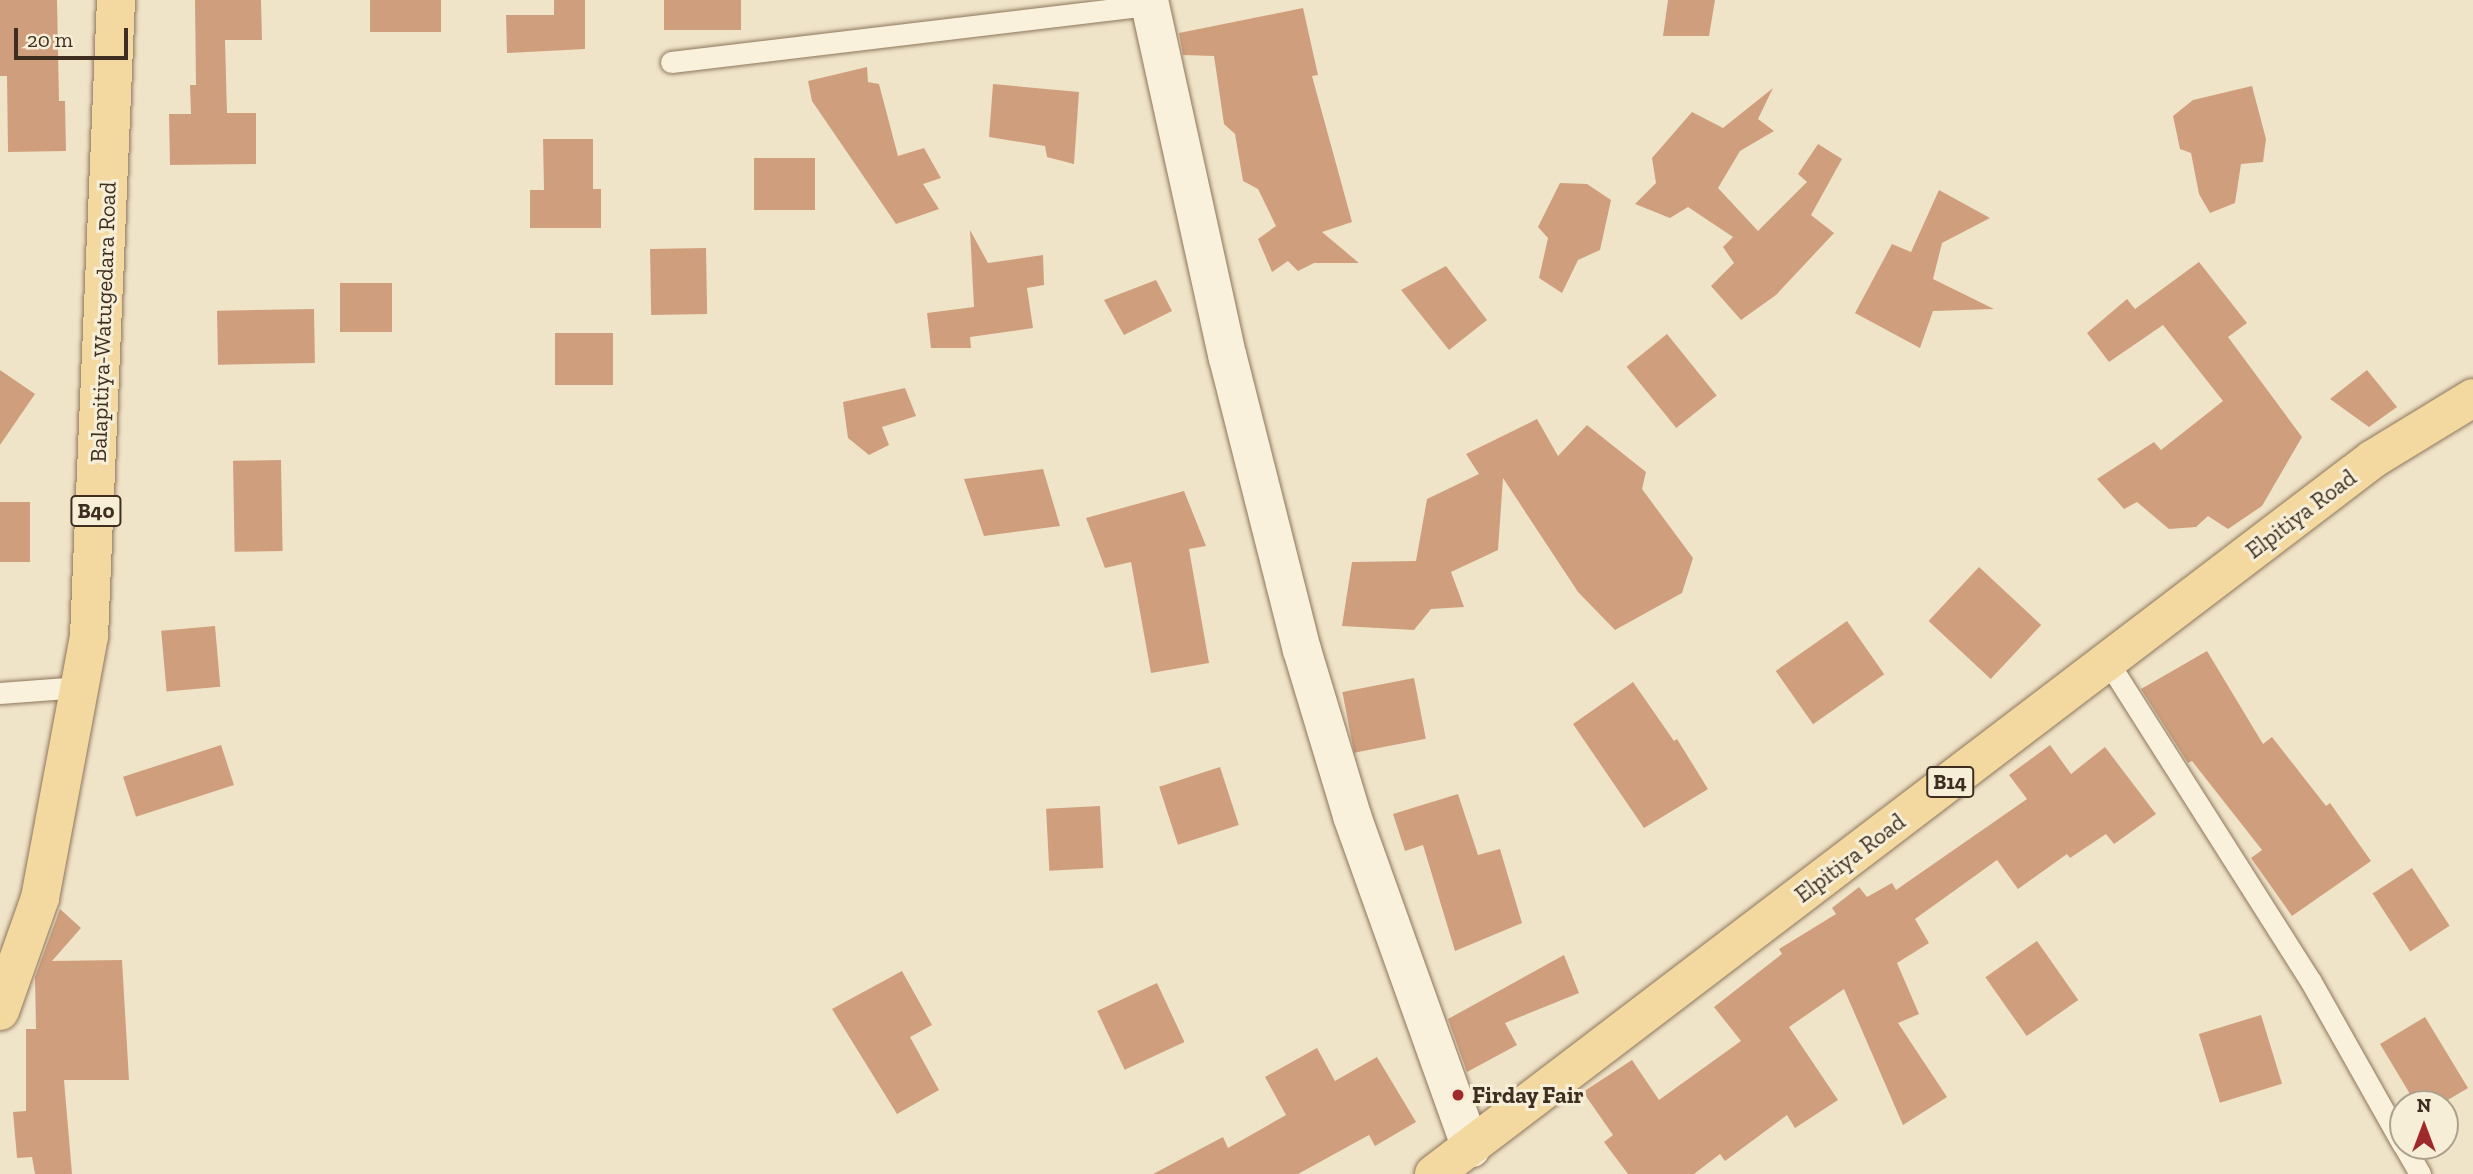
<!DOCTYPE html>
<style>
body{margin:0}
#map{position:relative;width:2473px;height:1174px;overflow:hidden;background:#f0e4c8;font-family:"Zilla Slab",serif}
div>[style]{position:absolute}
.building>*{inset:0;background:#cf9f7d;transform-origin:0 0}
.roads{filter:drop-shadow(0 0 2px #8d765c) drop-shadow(0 0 2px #8d765c)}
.service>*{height:21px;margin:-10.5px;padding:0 10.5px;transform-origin:10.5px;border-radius:10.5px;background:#faf1dc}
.minor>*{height:38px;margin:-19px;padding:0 19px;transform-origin:19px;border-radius:19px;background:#faf1dc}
.primary>*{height:38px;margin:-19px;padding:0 19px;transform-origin:19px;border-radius:19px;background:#f3d9a0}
.dots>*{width:19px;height:19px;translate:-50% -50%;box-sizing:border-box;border:4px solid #f7eed8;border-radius:50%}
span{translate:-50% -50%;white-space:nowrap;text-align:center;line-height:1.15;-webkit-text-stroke:6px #f7eed8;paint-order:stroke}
.shield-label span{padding:2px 5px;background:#f7eed8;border:2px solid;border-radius:5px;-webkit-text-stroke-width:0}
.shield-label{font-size:21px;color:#3d2e20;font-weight:700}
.street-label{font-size:23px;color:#3d2e20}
.poi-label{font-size:23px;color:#3d2e20;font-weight:700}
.left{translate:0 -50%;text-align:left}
.north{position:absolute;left:2389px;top:1090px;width:70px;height:70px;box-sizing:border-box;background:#f7eed8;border:2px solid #ada18e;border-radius:50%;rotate:0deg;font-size:19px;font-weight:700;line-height:28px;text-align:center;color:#3d2e20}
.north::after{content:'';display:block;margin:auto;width:24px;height:32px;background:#9e2a2b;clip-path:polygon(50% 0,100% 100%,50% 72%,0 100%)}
.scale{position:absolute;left:14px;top:28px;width:114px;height:32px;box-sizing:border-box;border:4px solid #3d2e20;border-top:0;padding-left:9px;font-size:21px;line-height:24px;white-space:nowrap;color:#3d2e20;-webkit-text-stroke:5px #f7eed8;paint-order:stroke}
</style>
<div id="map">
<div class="building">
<i style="clip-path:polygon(0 0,57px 0,59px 101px,65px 101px,66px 151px,8px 152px,7px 76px,0 76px)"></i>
<i style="clip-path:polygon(195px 0,261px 0,262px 40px,225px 40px,227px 113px,256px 113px,256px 164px,170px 165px,169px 114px,191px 114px,190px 85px,196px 85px)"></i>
<i style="left:370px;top:0;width:71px;height:32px"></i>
<i style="clip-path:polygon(554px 0,585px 0,585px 49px,507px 53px,506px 15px,554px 15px)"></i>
<i style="left:664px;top:0;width:77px;height:30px"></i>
<i style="clip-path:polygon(1668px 0,1715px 0,1709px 36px,1663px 36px)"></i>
<i style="clip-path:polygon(1303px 8px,1318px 75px,1312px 76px,1352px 222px,1322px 232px,1359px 263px,1314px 263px,1298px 271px,1288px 261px,1272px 272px,1258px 239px,1276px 226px,1258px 189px,1243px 181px,1235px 134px,1224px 124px,1214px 56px,1183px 55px,1179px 33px)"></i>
<i style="clip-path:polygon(867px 67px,868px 82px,879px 84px,898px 156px,924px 148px,941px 178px,923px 184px,939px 209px,896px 224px,812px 101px,808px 81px)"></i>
<i style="clip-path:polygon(993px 84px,1079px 92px,1074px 164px,1047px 157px,1045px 146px,989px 137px)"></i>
<i style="clip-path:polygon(2252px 86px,2266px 139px,2263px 162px,2241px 164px,2235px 203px,2210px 213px,2199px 194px,2191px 153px,2180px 149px,2173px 116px,2193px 100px)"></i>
<i style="clip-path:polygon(1773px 88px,1758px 119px,1774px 131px,1740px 151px,1718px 188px,1758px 231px,1807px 182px,1798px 174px,1818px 144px,1842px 159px,1811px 215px,1834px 233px,1776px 295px,1741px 320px,1711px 286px,1734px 263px,1723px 247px,1733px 237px,1688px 207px,1670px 218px,1635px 204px,1656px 183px,1652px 158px,1692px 112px,1723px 128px)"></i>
<i style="clip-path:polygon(543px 139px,593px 139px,593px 189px,601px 189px,601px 228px,530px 228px,530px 190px,544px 190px)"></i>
<i style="left:815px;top:158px;width:52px;height:61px;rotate:90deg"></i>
<i style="clip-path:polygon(1560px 183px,1587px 184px,1611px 200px,1600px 250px,1578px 260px,1562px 293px,1539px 278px,1548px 238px,1538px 227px)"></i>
<i style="clip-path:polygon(1939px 190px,1990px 218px,1942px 243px,1933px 279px,1994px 309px,1933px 311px,1920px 348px,1855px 313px,1892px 244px,1911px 252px)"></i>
<i style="clip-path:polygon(970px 230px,988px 263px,1043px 255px,1044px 285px,1027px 288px,1033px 328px,970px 337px,971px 348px,931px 348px,927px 313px,974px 307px)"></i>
<i style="left:706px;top:248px;width:66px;height:56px;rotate:89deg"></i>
<i style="clip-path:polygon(2199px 262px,2247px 323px,2228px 337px,2302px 437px,2262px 506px,2228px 529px,2208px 516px,2196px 527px,2169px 529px,2137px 502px,2124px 509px,2097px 479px,2154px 442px,2161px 450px,2223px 401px,2163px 325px,2109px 362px,2087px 333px,2127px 299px,2135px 309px)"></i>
<i style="clip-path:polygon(1446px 266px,1487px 320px,1449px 350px,1401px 290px)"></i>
<i style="clip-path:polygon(1156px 280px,1172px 311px,1124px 335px,1104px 300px)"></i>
<i style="left:392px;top:283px;width:49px;height:52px;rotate:90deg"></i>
<i style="left:314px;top:309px;width:54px;height:97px;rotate:89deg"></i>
<i style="left:555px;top:333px;width:58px;height:52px"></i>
<i style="left:1667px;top:334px;width:79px;height:52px;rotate:51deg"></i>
<i style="clip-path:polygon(0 370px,35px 394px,0 445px)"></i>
<i style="clip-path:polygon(2367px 370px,2397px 407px,2369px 427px,2330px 399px)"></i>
<i style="clip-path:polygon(905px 388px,916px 416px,882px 427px,889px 445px,869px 455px,848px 438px,843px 402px)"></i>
<i style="clip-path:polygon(1537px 419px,1558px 456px,1587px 425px,1646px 472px,1642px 489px,1693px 558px,1682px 593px,1615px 630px,1578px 592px,1503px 478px,1498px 550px,1451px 572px,1464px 607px,1431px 609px,1414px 630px,1342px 626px,1352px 562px,1416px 561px,1427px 499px,1479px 474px,1466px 454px)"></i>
<i style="left:281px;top:460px;width:91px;height:48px;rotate:89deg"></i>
<i style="clip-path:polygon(1043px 469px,1060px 526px,984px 536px,964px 479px)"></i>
<i style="clip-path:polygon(1184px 491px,1206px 546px,1189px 549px,1209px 663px,1151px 673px,1131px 562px,1105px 568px,1086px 518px)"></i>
<i style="left:0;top:502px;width:30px;height:60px"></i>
<i style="left:1979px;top:567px;width:85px;height:74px;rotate:43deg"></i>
<i style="left:1847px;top:621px;width:65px;height:87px;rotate:55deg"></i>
<i style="left:215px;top:626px;width:61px;height:54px;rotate:85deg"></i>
<i style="clip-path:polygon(2207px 651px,2263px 744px,2272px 737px,2326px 806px,2330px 803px,2371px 861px,2292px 916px,2251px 858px,2262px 850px,2192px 761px,2188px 763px,2141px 689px)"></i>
<i style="left:1414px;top:678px;width:62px;height:73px;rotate:79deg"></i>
<i style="clip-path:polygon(1633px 682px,1674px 741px,1677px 739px,1708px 789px,1644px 828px,1573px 724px)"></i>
<i style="left:221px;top:745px;width:42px;height:103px;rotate:72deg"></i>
<i style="clip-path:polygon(2050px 745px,2071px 774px,2105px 747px,2156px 814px,2114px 844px,2106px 834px,2070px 858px,2067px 854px,2018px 889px,1997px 860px,1915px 919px,1929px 943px,1897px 963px,1919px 1014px,1898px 1023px,1947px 1097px,1903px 1125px,1844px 989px,1789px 1027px,1838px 1100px,1795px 1128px,1787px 1115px,1725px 1161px,1720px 1154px,1694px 1174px,1628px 1174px,1604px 1142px,1613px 1135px,1583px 1092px,1632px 1060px,1659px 1100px,1741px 1041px,1714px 1007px,1782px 954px,1779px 949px,1836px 914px,1832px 908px,1859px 887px,1867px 897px,1892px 883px,1896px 890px,2027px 799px,2009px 775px)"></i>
<i style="left:1220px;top:767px;width:61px;height:64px;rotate:72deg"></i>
<i style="clip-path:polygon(1458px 794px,1478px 855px,1500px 849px,1522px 923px,1455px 951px,1423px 845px,1405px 851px,1393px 814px)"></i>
<i style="left:1100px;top:806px;width:62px;height:54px;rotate:87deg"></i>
<i style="left:2412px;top:868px;width:69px;height:47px;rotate:57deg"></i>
<i style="clip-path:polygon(60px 909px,81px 928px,52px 961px,122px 960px,129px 1080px,64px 1080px,72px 1174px,35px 1174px,32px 1157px,17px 1158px,13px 1112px,26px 1111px,26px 1029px,36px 1029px,35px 977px)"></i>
<i style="left:2037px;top:941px;width:72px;height:63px;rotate:55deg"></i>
<i style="clip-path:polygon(1564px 955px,1579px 993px,1505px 1023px,1517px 1045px,1467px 1072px,1448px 1019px)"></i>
<i style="clip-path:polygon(902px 971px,932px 1025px,910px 1037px,939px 1090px,897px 1114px,832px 1009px)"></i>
<i style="left:1157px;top:983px;width:65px;height:66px;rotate:65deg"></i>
<i style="left:2261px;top:1015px;width:72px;height:65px;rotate:73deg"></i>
<i style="clip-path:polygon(2425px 1017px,2468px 1088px,2441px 1104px,2416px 1104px,2380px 1044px)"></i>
<i style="clip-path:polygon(1317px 1048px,1335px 1081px,1377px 1057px,1416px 1122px,1375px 1146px,1369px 1135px,1298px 1174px,1153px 1174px,1223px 1137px,1228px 1148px,1286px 1115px,1265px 1077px)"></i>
</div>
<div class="roads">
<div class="service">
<i style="left:671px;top:62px;width:482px;rotate:-6.8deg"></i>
<i style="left:2108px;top:662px;width:377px;rotate:57.6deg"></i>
<i style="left:2310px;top:980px;width:189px;rotate:60.6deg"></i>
<i style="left:0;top:693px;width:80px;rotate:-4.3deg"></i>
<i style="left:2404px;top:1146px;width:32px;rotate:60deg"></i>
</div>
<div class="minor">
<i style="left:1149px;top:0;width:367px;rotate:77.6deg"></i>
<i style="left:1228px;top:358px;width:301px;rotate:75.8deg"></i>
<i style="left:1302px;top:650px;width:173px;rotate:73.2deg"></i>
<i style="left:1352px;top:816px;width:353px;rotate:70.3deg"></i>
</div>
<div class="primary">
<i style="left:0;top:1011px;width:120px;rotate:-70.5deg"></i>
<i style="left:40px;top:898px;width:267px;rotate:-79.4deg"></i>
<i style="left:89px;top:636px;width:637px;rotate:-87.57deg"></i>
<i style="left:1434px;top:1174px;width:1180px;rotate:-37.29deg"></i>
<i style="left:2373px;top:459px;width:117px;rotate:-31.4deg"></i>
</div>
</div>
<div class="dots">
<i style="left:1458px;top:1095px;background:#9e2a2b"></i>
</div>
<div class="shield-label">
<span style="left:96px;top:511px">B40</span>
<span style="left:1950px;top:782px">B14</span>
</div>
<div class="street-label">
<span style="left:103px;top:322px;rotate:-88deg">Balapitiya-Watugedara Road</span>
<span style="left:2301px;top:514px;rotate:-37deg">Elpitiya Road</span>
<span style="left:1850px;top:858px;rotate:-37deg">Elpitiya Road</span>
</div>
<div class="poi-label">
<span class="left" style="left:1472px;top:1095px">Firday Fair</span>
</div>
<div class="north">N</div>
<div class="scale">20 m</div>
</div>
